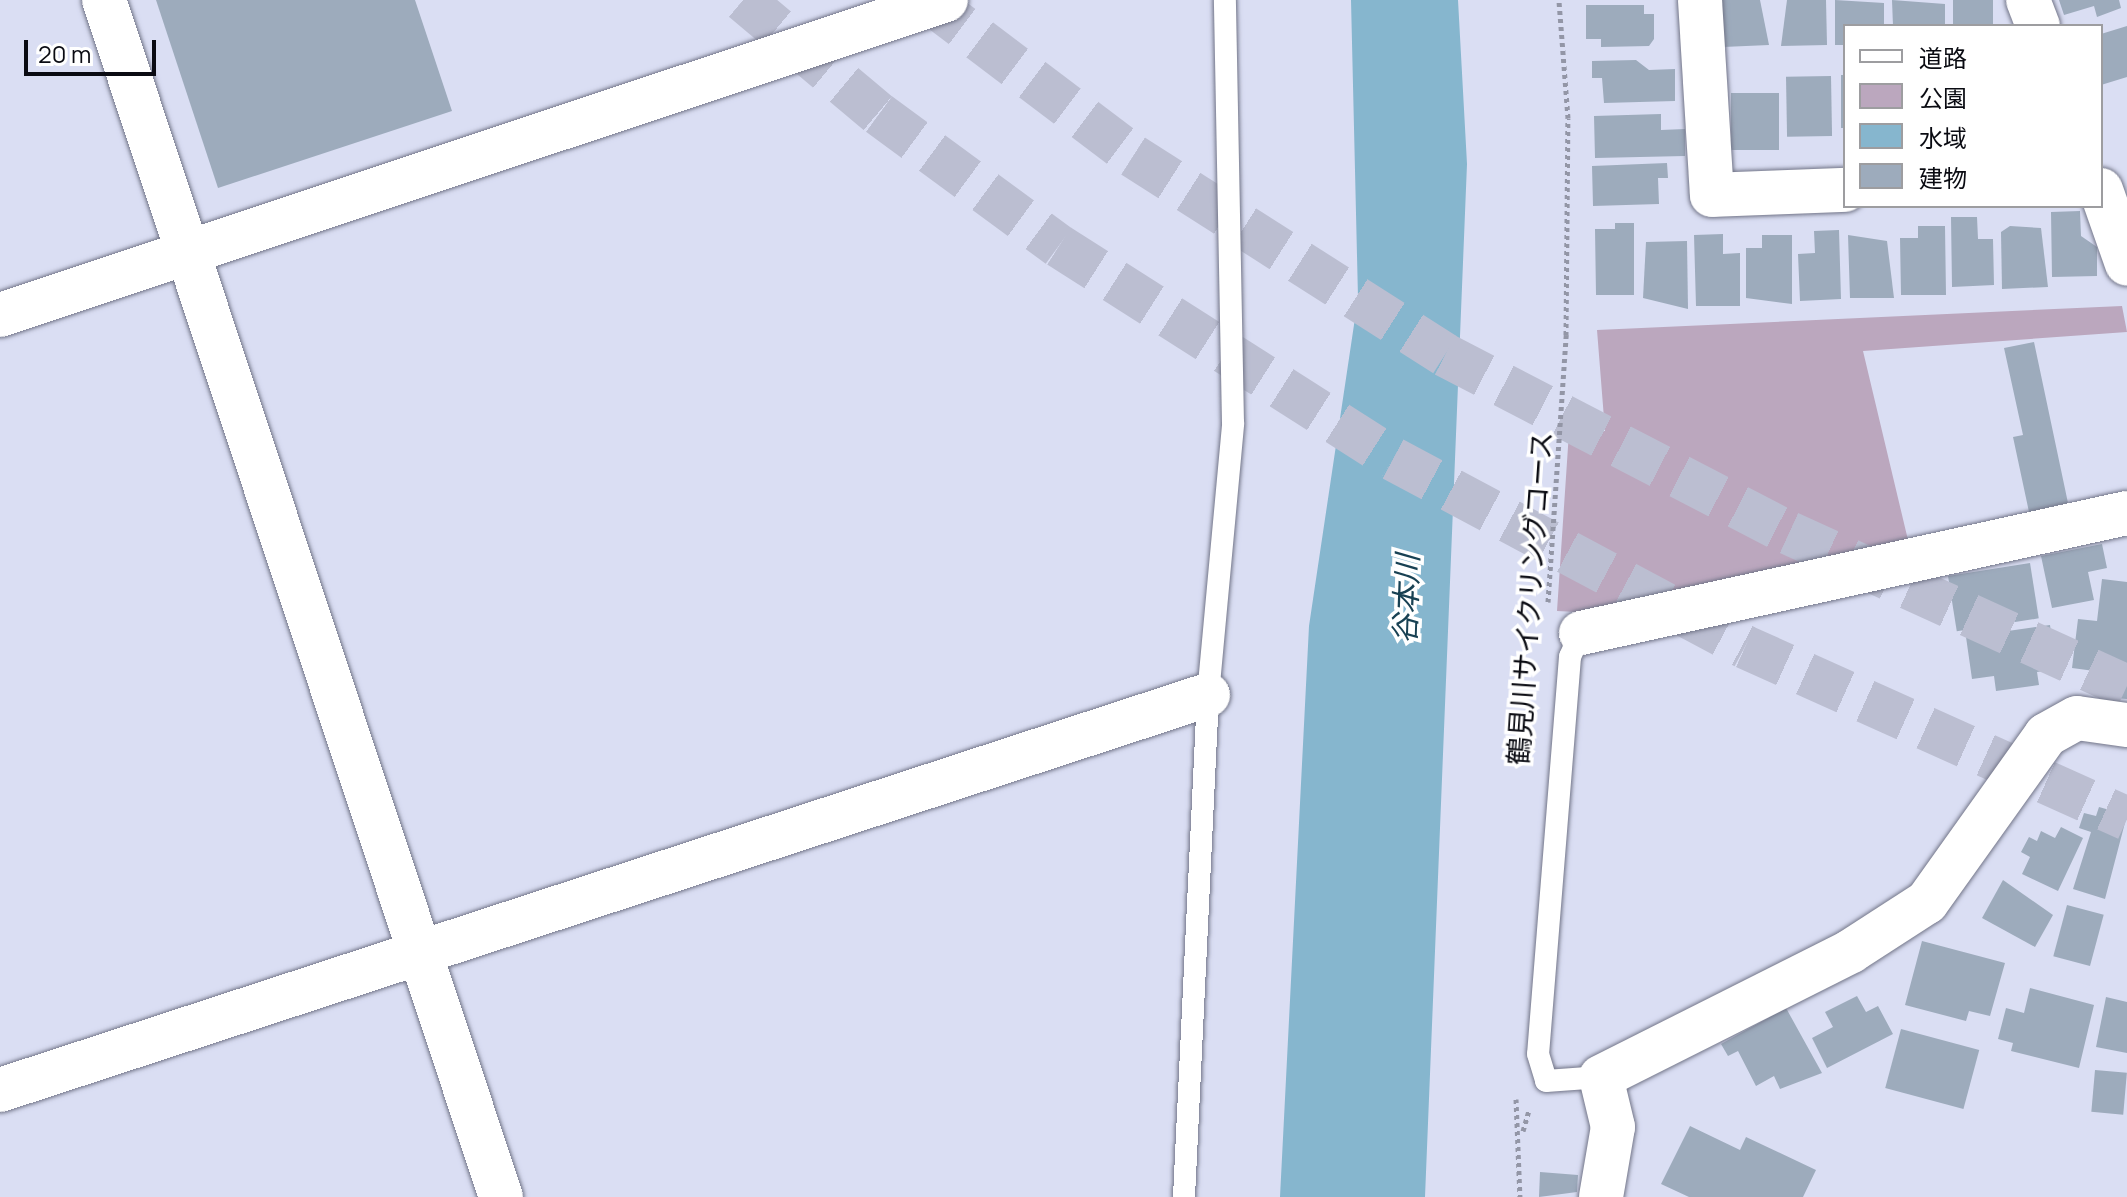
<!DOCTYPE html>
<meta charset="utf-8">
<style>
body{margin:0}
#map{position:relative;width:2127px;height:1197px;overflow:hidden;background:#dadef3;font-family:Manrope,"Noto Sans JP",sans-serif}
div>[style]{position:absolute}
.green>*{inset:0;background:#bba7be}
.water>*{inset:0;background:#86b6ce}
.building>*{inset:0;background:#9dabbc;transform-origin:0 0}
.highway-tunnel>*{height:44px;margin-top:-22px;transform-origin:0;background:repeating-linear-gradient(90deg,#bbbed1 0 44px,transparent 0 66px)}
.path>*{height:5px;margin-top:-2.5px;transform-origin:0;background:repeating-linear-gradient(90deg,#9396a6 0 4px,transparent 0 8px)}
.roads{filter:drop-shadow(0 0 2px #727588) drop-shadow(0 0 2px #727588)}
.lane>*{height:22px;margin:-11px;padding:0 11px;transform-origin:11px;border-radius:11px;background:#fff}
.street>*{height:44px;margin:-22px;padding:0 22px;transform-origin:22px;border-radius:22px;background:#fff}
span{translate:-50% -50%;white-space:nowrap;text-align:center;line-height:1.15;-webkit-text-stroke:7px #fff;paint-order:stroke}
.street-label{font-size:28px;color:#0a0b12}
.water-label{font-size:30px;color:#184153;font-style:italic}
.legend{position:absolute;left:1843px;top:24px;width:260px;height:184px;box-sizing:border-box;background:#fff;border:2px solid #9d9da0;margin:0;padding:10px 14px;list-style:none;font-size:24px;color:#0a0b12}
.legend li{display:flex;align-items:center;gap:16px;height:40px}
.legend b{width:40px;border:2px solid #9d9da0}
.scale{position:absolute;left:24px;top:40px;width:132px;height:36px;box-sizing:border-box;border:4px solid #0a0b12;border-top:0;padding-left:10px;font-size:24px;line-height:28px;white-space:nowrap;color:#0a0b12;-webkit-text-stroke:6px #fff;paint-order:stroke}
</style>
<div id="map">
<div class="green">
<i style="clip-path:polygon(2122px 306px,2127px 332px,1863px 351px,1908px 540px,1596px 613px,1557px 611px,1569px 432px,1605px 431px,1597px 330px)"></i>
</div>
<div class="water">
<i style="clip-path:polygon(1351px 0,1458px 0,1467px 164px,1425px 1197px,1280px 1197px,1309px 626px,1358px 298px)"></i>
</div>
<div class="building">
<i style="clip-path:polygon(156px 0,415px 0,452px 111px,218px 188px)"></i>
<i style="clip-path:polygon(1721px 0,1760px 0,1769px 45px,1723px 47px)"></i>
<i style="clip-path:polygon(1787px 0,1826px 0,1827px 45px,1781px 46px)"></i>
<i style="clip-path:polygon(1835px 0,1884px 3px,1884px 26px,1845px 26px,1845px 45px,1835px 45px)"></i>
<i style="clip-path:polygon(1892px 0,1945px 4px,1945px 26px,1893px 26px)"></i>
<i style="left:1953px;top:0;width:40px;height:26px"></i>
<i style="clip-path:polygon(2059px 0,2119px 0,2121px 8px,2097px 17px,2094px 6px,2064px 15px)"></i>
<i style="clip-path:polygon(1586px 5px,1644px 5px,1644px 14px,1654px 14px,1654px 39px,1649px 46px,1601px 47px,1601px 39px,1586px 39px)"></i>
<i style="clip-path:polygon(2127px 26px,2127px 77px,2101px 85px,2101px 34px)"></i>
<i style="clip-path:polygon(1636px 60px,1649px 70px,1675px 69px,1675px 101px,1604px 103px,1602px 78px,1592px 78px,1592px 61px)"></i>
<i style="left:1841px;top:75px;width:4px;height:53px"></i>
<i style="left:1831px;top:76px;width:60px;height:45px;rotate:89deg"></i>
<i style="left:1731px;top:93px;width:48px;height:57px"></i>
<i style="clip-path:polygon(1661px 114px,1661px 130px,1685px 129px,1685px 156px,1595px 158px,1594px 116px)"></i>
<i style="clip-path:polygon(1667px 163px,1668px 178px,1658px 178px,1659px 204px,1593px 206px,1592px 166px)"></i>
<i style="clip-path:polygon(2080px 211px,2081px 236px,2097px 247px,2097px 276px,2052px 277px,2051px 212px)"></i>
<i style="clip-path:polygon(1951px 217px,1977px 217px,1978px 239px,1993px 239px,1994px 285px,1952px 287px)"></i>
<i style="clip-path:polygon(1615px 223px,1634px 223px,1634px 295px,1596px 295px,1595px 229px,1615px 229px)"></i>
<i style="clip-path:polygon(1918px 226px,1945px 226px,1946px 295px,1901px 295px,1900px 238px,1918px 238px)"></i>
<i style="clip-path:polygon(2010px 226px,2041px 228px,2048px 287px,2002px 289px,2001px 232px)"></i>
<i style="clip-path:polygon(1839px 230px,1841px 299px,1800px 301px,1798px 254px,1815px 253px,1814px 231px)"></i>
<i style="clip-path:polygon(1723px 234px,1723px 254px,1740px 253px,1740px 306px,1696px 306px,1694px 235px)"></i>
<i style="clip-path:polygon(1762px 235px,1792px 235px,1792px 304px,1746px 298px,1746px 248px,1762px 248px)"></i>
<i style="clip-path:polygon(1848px 235px,1887px 241px,1894px 298px,1850px 298px)"></i>
<i style="clip-path:polygon(1687px 241px,1688px 309px,1643px 298px,1646px 242px)"></i>
<i style="clip-path:polygon(2034px 342px,2068px 503px,2029px 512px,2013px 437px,2023px 435px,2004px 348px)"></i>
<i style="clip-path:polygon(2102px 544px,2107px 568px,2088px 572px,2094px 600px,2052px 608px,2041px 556px)"></i>
<i style="left:2030px;top:563px;width:56px;height:83px;rotate:81deg"></i>
<i style="clip-path:polygon(2102px 579px,2127px 582px,2127px 699px,2114px 698px,2117px 674px,2072px 668px,2078px 619px,2097px 621px)"></i>
<i style="clip-path:polygon(2050px 625px,2056px 669px,2037px 672px,2039px 685px,1996px 691px,1994px 676px,1972px 679px,1966px 637px)"></i>
<i style="clip-path:polygon(2099px 807px,2127px 815px,2105px 899px,2073px 889px,2091px 832px,2079px 828px,2084px 813px,2096px 816px)"></i>
<i style="clip-path:polygon(2061px 827px,2083px 838px,2058px 891px,2022px 874px,2030px 857px,2021px 852px,2029px 837px,2037px 841px,2041px 831px,2055px 838px)"></i>
<i style="clip-path:polygon(2003px 880px,2053px 915px,2035px 947px,1982px 918px)"></i>
<i style="left:2067px;top:905px;width:38px;height:53px;rotate:15deg"></i>
<i style="clip-path:polygon(1922px 941px,2005px 963px,1990px 1016px,1969px 1011px,1966px 1021px,1905px 1005px)"></i>
<i style="clip-path:polygon(2030px 988px,2094px 1005px,2079px 1068px,2011px 1051px,2013px 1043px,1998px 1039px,2006px 1008px,2024px 1013px)"></i>
<i style="clip-path:polygon(1857px 996px,1866px 1012px,1878px 1006px,1893px 1034px,1827px 1068px,1812px 1038px,1833px 1027px,1825px 1012px)"></i>
<i style="clip-path:polygon(2106px 997px,2127px 1002px,2127px 1053px,2096px 1047px)"></i>
<i style="clip-path:polygon(1786px 1008px,1822px 1073px,1780px 1089px,1774px 1076px,1756px 1086px,1738px 1051px,1728px 1056px,1721px 1044px)"></i>
<i style="left:1901px;top:1029px;width:81px;height:61px;rotate:15deg"></i>
<i style="left:2095px;top:1070px;width:32px;height:42px;rotate:5deg"></i>
<i style="clip-path:polygon(1690px 1126px,1740px 1150px,1746px 1137px,1816px 1170px,1803px 1197px,1689px 1197px,1661px 1184px)"></i>
<i style="clip-path:polygon(1540px 1172px,1578px 1175px,1577px 1192px,1539px 1197px)"></i>
</div>
<div class="highway-tunnel">
<i style="left:743px;top:0;width:177px;rotate:40deg"></i>
<i style="left:879px;top:114px;width:223px;rotate:36.3deg"></i>
<i style="left:1059px;top:246px;width:396px;rotate:32.5deg"></i>
<i style="left:1393px;top:459px;width:399px;rotate:28.1deg"></i>
<i style="left:1745px;top:647px;width:419px;rotate:24.2deg"></i>
<i style="left:927px;top:0;width:258px;rotate:37.1deg"></i>
<i style="left:1133px;top:156px;width:370px;rotate:32.5deg"></i>
<i style="left:1445px;top:355px;width:387px;rotate:27.4deg"></i>
<i style="left:1789px;top:533px;width:371px;rotate:24.5deg"></i>
</div>
<div class="path">
<i style="left:1548px;top:602px;width:268px;rotate:-86.1deg"></i>
<i style="left:1566px;top:335px;width:217px;rotate:-89.5deg"></i>
<i style="left:1568px;top:118px;width:118px;rotate:-94.4deg"></i>
<i style="left:1516px;top:1099px;width:98px;rotate:87.7deg"></i>
<i style="left:1523px;top:1131px;width:22px;rotate:-74deg"></i>
</div>
<div class="roads">
<div class="lane">
<i style="left:1581px;top:633px;width:26px;rotate:115deg"></i>
<i style="left:1570px;top:657px;width:398px;rotate:94.6deg"></i>
<i style="left:1538px;top:1054px;width:28px;rotate:73deg"></i>
<i style="left:1546px;top:1081px;width:55px;rotate:-4.2deg"></i>
<i style="left:1184px;top:1197px;width:503px;rotate:-87.26deg"></i>
<i style="left:1208px;top:695px;width:273px;rotate:-84.7deg"></i>
<i style="left:1233px;top:423px;width:423px;rotate:-91.1deg"></i>
</div>
<div class="street">
<i style="left:104px;top:0;width:1261px;rotate:71.65deg"></i>
<i style="left:1700px;top:0;width:195px;rotate:86.5deg"></i>
<i style="left:1712px;top:195px;width:133px;rotate:-2.2deg"></i>
<i style="left:2028px;top:0;width:28px;rotate:69deg"></i>
<i style="left:2101px;top:190px;width:78px;rotate:70.6deg"></i>
<i style="left:0;top:315px;width:997px;rotate:-18.42deg"></i>
<i style="left:1581px;top:633px;width:559px;rotate:-12.4deg"></i>
<i style="left:0;top:1090px;width:1271px;rotate:-18.11deg"></i>
<i style="left:1601px;top:1197px;width:71px;rotate:-80.3deg"></i>
<i style="left:1613px;top:1127px;width:51px;rotate:-103.5deg"></i>
<i style="left:1601px;top:1077px;width:280px;rotate:-26.7deg"></i>
<i style="left:1851px;top:951px;width:90px;rotate:-32.8deg"></i>
<i style="left:1927px;top:902px;width:205px;rotate:-54.5deg"></i>
<i style="left:2046px;top:735px;width:35px;rotate:-29deg"></i>
<i style="left:2077px;top:718px;width:50px;rotate:8deg"></i>
</div>
</div>
<div class="street-label">
<span style="left:1529px;top:598px;rotate:-86deg">鶴見川サイクリングコース</span>
</div>
<div class="water-label">
<span style="left:1406px;top:599px;rotate:-88deg">谷本川</span>
</div>
<ul class="legend">
<li><b style="height:10px;background:#fff"></b>道路</li>
<li><b style="height:22px;background:#bba7be"></b>公園</li>
<li><b style="height:22px;background:#86b6ce"></b>水域</li>
<li><b style="height:22px;background:#9dabbc"></b>建物</li>
</ul>
<div class="scale">20 m</div>
</div>
